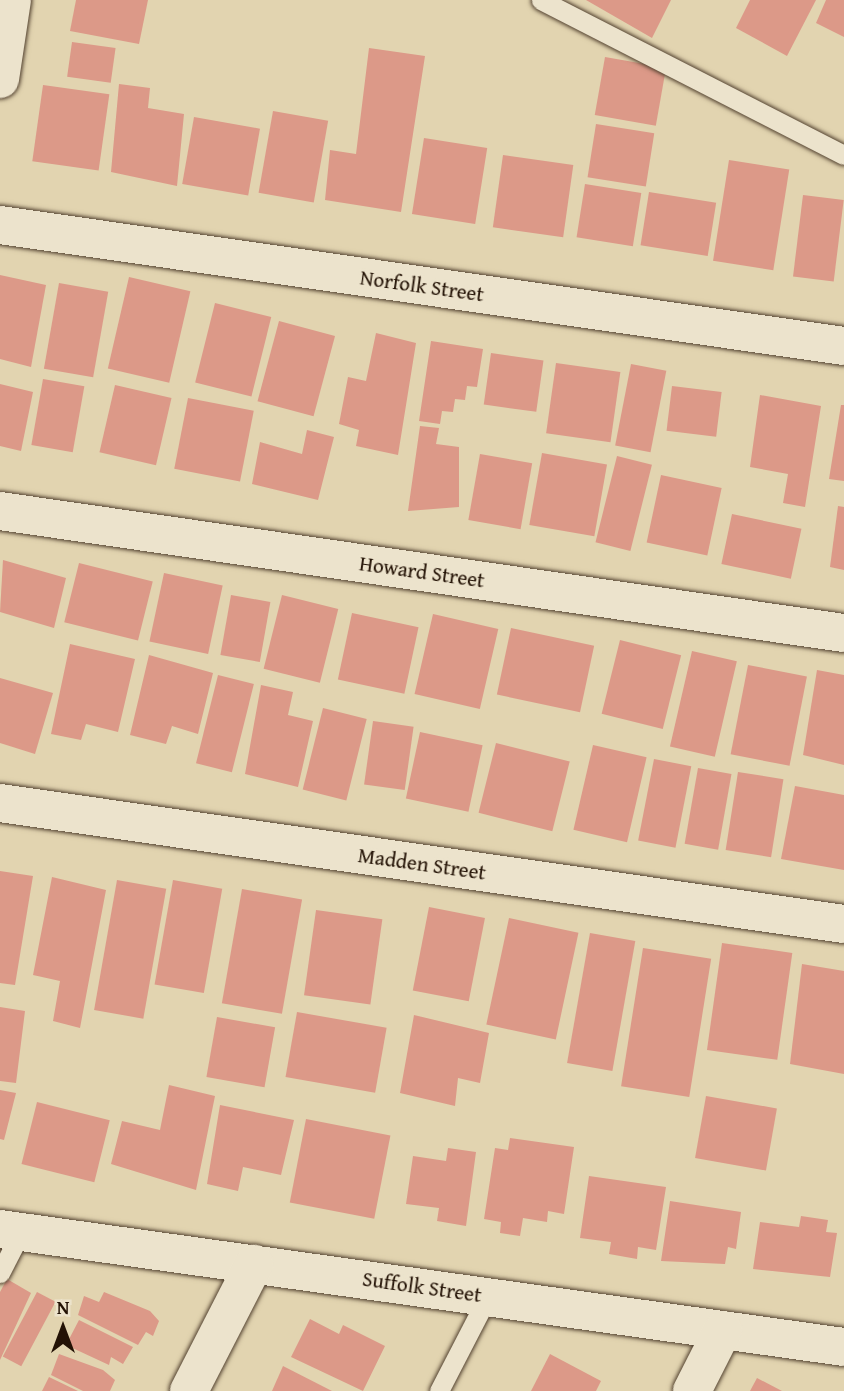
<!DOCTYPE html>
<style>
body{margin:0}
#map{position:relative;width:844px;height:1391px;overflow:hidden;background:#e2d4b0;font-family:"Gentium Book Plus",serif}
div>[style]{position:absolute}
.building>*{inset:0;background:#dc9988;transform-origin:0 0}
.roads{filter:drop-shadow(0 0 2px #534230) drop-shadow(0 0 2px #534230)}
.lane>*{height:19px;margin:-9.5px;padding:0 9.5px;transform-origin:9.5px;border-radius:9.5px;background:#ece3cc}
.street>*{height:38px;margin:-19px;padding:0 19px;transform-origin:19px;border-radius:19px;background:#ece3cc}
span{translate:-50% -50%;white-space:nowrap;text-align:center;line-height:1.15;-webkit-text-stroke:5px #ece3cc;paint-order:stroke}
.street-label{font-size:21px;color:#231205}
.north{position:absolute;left:28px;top:1293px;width:70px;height:70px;-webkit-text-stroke:5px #ece3cc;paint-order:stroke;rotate:0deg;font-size:19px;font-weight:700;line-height:28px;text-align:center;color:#231205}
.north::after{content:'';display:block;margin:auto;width:24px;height:32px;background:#231205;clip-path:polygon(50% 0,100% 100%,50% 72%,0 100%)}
</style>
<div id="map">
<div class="building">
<i style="clip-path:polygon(76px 0,148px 0,139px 44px,70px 31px)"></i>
<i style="clip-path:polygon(586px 0,671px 0,652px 38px)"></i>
<i style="clip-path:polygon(750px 0,816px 0,787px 56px,736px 28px)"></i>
<i style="clip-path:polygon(826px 0,844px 0,844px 37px,816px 23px)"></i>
<i style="left:72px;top:42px;width:44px;height:35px;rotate:8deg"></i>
<i style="clip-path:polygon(369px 48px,425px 56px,401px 212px,325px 200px,330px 150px,356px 154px)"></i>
<i style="left:605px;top:57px;width:62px;height:59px;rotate:10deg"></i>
<i style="clip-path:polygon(119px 84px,150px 88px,148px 108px,184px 114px,177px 186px,111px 172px)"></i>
<i style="left:43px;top:85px;width:67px;height:77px;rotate:8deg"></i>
<i style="left:273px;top:111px;width:56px;height:83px;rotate:10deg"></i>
<i style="left:194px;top:117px;width:67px;height:68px;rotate:10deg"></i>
<i style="left:596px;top:124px;width:59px;height:54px;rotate:9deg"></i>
<i style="left:424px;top:138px;width:64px;height:77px;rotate:9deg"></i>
<i style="left:503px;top:155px;width:71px;height:73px;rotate:8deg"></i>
<i style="left:729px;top:160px;width:61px;height:102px;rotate:9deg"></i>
<i style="left:585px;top:184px;width:57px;height:54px;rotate:9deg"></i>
<i style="left:649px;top:192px;width:68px;height:54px;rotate:9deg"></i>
<i style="left:803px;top:195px;width:41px;height:82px;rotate:7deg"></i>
<i style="clip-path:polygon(0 275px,46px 285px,31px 367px,0 359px)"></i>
<i style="left:129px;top:277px;width:63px;height:94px;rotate:13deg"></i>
<i style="left:59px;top:283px;width:50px;height:87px;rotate:10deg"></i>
<i style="left:215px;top:303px;width:58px;height:82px;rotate:14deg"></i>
<i style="left:279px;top:321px;width:58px;height:83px;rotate:15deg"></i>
<i style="clip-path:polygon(376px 333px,416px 343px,398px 455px,356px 446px,359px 430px,339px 424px,348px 377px,366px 381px)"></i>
<i style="clip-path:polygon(431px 341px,483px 349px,477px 387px,467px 386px,465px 400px,455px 399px,453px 412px,442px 411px,440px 424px,419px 421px)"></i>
<i style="left:491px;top:353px;width:53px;height:52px;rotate:8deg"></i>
<i style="left:556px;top:363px;width:65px;height:71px;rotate:8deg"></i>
<i style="left:631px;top:364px;width:36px;height:83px;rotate:11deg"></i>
<i style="left:43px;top:379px;width:42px;height:67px;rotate:10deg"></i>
<i style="clip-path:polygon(0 384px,33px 392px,21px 451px,0 446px)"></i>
<i style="left:115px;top:385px;width:58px;height:69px;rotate:13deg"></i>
<i style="left:672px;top:386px;width:50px;height:45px;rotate:7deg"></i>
<i style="clip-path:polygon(760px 395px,821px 406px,805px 507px,783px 503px,788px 474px,750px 467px)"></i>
<i style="left:188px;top:398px;width:67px;height:72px;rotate:11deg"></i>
<i style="clip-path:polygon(841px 405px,844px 405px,844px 481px,829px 479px)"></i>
<i style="clip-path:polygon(420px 426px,439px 428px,436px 444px,459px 447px,459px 507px,408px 511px)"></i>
<i style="clip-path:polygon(307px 430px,334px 437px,318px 500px,252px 484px,260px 442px,302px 454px)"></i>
<i style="left:542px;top:453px;width:66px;height:73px;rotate:10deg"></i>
<i style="left:480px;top:454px;width:53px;height:67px;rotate:10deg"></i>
<i style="left:617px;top:456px;width:36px;height:89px;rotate:14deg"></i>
<i style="left:661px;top:475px;width:62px;height:69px;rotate:12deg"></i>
<i style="clip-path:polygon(838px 506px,844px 507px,844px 570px,830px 567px)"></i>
<i style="left:732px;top:514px;width:71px;height:51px;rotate:12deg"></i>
<i style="clip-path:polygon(3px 560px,66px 578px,54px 628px,0 612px)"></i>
<i style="left:79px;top:563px;width:76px;height:61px;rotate:14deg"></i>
<i style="left:164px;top:573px;width:60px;height:70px;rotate:12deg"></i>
<i style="left:231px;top:595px;width:40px;height:61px;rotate:10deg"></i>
<i style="left:282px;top:595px;width:58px;height:76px;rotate:14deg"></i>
<i style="left:352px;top:613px;width:68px;height:68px;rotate:12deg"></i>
<i style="left:433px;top:614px;width:67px;height:82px;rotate:13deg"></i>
<i style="left:511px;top:628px;width:85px;height:68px;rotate:12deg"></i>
<i style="left:620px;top:640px;width:63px;height:76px;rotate:14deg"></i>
<i style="clip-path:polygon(70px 644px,135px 659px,118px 732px,86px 724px,81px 740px,51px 734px)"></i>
<i style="left:692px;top:651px;width:46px;height:98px;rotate:13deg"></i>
<i style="clip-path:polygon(149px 655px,213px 673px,198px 734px,172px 726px,166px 744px,130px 735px)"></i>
<i style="left:748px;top:665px;width:60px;height:91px;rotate:11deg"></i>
<i style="clip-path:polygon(817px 670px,844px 675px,844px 765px,803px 755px)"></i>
<i style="left:218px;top:675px;width:37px;height:91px;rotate:14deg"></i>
<i style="clip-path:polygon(0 678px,53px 693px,35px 754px,0 743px)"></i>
<i style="clip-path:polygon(261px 685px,293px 692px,288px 715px,313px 721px,298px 787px,245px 774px)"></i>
<i style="left:323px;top:708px;width:45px;height:84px;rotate:14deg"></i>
<i style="left:373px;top:721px;width:41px;height:64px;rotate:8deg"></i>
<i style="left:420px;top:732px;width:64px;height:68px;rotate:12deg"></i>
<i style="left:496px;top:743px;width:76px;height:72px;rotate:14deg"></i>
<i style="left:593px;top:745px;width:55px;height:87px;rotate:13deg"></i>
<i style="left:654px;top:759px;width:38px;height:83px;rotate:11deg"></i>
<i style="left:698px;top:768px;width:34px;height:77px;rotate:10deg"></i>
<i style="left:738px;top:772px;width:46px;height:79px;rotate:9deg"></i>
<i style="clip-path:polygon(795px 786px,844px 795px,844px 870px,781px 859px)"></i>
<i style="clip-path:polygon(0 871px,33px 876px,15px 985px,0 983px)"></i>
<i style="clip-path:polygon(52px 877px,106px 890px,80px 1028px,53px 1021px,60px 981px,33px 975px)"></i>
<i style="left:117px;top:880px;width:50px;height:132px;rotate:10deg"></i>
<i style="left:173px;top:880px;width:50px;height:106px;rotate:10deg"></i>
<i style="left:242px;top:889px;width:61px;height:116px;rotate:10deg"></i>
<i style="left:429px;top:907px;width:57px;height:85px;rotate:11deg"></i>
<i style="left:316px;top:910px;width:67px;height:86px;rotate:8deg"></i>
<i style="left:509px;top:918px;width:71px;height:109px;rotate:12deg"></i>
<i style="left:590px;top:933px;width:46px;height:132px;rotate:10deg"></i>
<i style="left:722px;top:943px;width:71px;height:108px;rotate:8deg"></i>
<i style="left:643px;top:948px;width:69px;height:140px;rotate:9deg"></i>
<i style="clip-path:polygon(802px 964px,844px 971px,844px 1074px,790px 1064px)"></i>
<i style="clip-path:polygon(0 1007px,25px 1011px,16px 1083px,0 1081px)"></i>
<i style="left:297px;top:1012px;width:91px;height:66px;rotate:10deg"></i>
<i style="clip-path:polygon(414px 1015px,489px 1033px,480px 1083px,458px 1078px,455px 1106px,400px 1093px)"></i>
<i style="left:217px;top:1017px;width:59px;height:61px;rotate:10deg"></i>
<i style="clip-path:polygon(169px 1085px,215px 1096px,196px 1190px,111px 1164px,122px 1121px,160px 1130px)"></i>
<i style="clip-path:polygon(0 1090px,16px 1093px,4px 1140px,0 1139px)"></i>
<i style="left:706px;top:1096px;width:72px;height:63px;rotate:10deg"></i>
<i style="left:37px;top:1102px;width:75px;height:64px;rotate:14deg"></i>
<i style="clip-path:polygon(220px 1105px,294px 1120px,281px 1175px,243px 1167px,238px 1191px,207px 1184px)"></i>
<i style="left:306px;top:1119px;width:86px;height:85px;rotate:11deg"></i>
<i style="clip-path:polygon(510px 1138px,574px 1147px,564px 1214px,548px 1211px,547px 1222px,523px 1218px,520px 1236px,500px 1233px,501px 1222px,484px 1219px,495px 1148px,508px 1150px)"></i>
<i style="clip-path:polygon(448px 1148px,476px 1152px,466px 1226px,437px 1221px,439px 1208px,406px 1204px,413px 1156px,446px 1161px)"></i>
<i style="clip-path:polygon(589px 1176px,666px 1187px,656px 1250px,638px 1247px,637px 1259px,609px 1254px,611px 1242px,580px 1238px)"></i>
<i style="clip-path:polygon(670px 1201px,741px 1212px,736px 1249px,728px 1247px,725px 1264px,661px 1261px)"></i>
<i style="clip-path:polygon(801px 1216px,828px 1220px,826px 1232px,837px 1233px,830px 1277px,753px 1269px,760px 1222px,799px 1227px)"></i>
<i style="clip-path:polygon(7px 1279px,31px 1293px,0 1360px,0 1292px)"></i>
<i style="left:37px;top:1292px;width:21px;height:73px;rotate:28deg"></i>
<i style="clip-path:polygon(104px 1292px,150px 1311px,159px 1321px,153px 1336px,146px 1332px,138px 1345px,78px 1315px,84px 1296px,99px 1302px)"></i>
<i style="clip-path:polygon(310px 1319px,339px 1334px,343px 1325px,385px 1346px,363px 1391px,291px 1357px)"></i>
<i style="clip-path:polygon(79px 1320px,133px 1347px,123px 1364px,111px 1357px,109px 1365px,66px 1345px)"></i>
<i style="clip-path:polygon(59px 1354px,103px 1370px,115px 1380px,110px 1391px,83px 1391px,51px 1375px)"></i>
<i style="clip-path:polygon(550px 1354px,601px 1381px,596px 1391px,531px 1391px)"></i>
<i style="clip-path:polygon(283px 1366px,332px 1391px,272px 1391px)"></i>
<i style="clip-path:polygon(49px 1377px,78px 1391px,42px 1391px)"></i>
<i style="clip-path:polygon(757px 1378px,782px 1391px,750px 1391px)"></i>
</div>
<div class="roads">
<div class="lane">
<i style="left:541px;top:0;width:340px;rotate:27.1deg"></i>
<i style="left:0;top:1273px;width:46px;rotate:-62.9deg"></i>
<i style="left:439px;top:1391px;width:107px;rotate:-62.7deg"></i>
</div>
<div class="street">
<i style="left:0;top:79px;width:80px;rotate:-81.4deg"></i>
<i style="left:0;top:225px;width:853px;rotate:8.16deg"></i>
<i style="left:0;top:511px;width:853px;rotate:8.23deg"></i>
<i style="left:0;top:803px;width:853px;rotate:8.16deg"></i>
<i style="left:0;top:1229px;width:852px;rotate:7.96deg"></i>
<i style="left:189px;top:1391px;width:143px;rotate:-62.9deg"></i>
<i style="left:692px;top:1391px;width:68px;rotate:-63.1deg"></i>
</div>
</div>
<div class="street-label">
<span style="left:422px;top:286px;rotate:8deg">Norfolk Street</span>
<span style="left:422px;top:572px;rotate:8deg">Howard Street</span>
<span style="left:422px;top:864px;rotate:8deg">Madden Street</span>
<span style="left:422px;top:1287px;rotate:8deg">Suffolk Street</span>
</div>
<div class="north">N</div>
</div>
